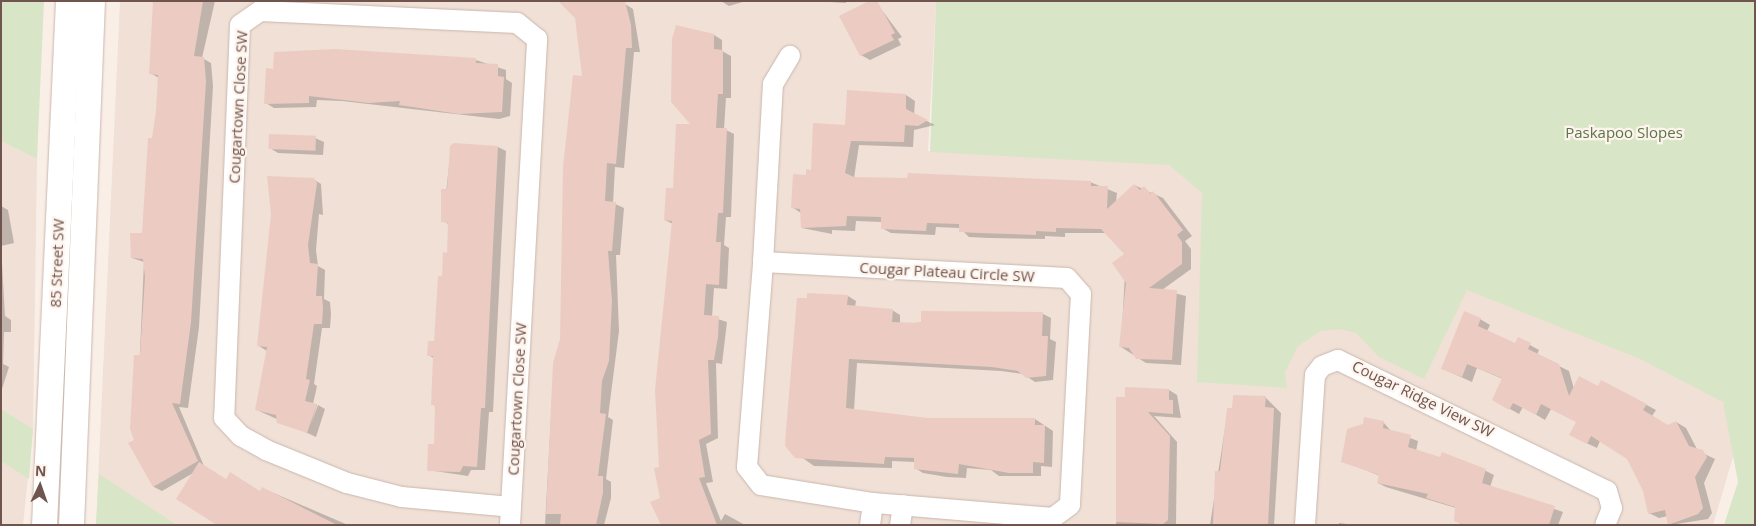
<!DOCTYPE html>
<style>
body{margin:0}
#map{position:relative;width:1756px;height:526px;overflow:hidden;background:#faefe7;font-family:"Open Sans",sans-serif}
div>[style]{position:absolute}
.residential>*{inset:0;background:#f0e0d6}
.green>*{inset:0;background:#d8e6c7}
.shadow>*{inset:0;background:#0003}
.building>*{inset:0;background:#ecccc2;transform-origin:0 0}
.roads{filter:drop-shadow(0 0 1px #cab7ae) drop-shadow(0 0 1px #cab7ae)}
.minor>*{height:20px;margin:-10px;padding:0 10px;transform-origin:10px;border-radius:10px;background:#fff}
.tertiary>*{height:25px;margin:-12.5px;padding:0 12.5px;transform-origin:12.5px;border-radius:12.5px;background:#fff}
span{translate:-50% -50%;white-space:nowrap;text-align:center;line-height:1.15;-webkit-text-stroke:4.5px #fdf4ed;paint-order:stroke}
.street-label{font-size:15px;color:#70554e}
.park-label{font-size:15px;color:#5c7548}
.frame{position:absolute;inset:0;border:2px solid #70554e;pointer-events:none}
.north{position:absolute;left:15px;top:461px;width:50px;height:50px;-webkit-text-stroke:4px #fdf4ed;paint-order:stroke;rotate:3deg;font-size:14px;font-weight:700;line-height:20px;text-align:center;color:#70554e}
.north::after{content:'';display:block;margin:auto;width:18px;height:22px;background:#70554e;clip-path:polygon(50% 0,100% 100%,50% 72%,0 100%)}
</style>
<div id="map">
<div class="residential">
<i style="clip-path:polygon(120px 1px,936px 1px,928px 151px,1162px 159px,1203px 190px,1289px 358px,1311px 327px,1455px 285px,1601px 330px,1719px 388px,1736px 447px,1713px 525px,96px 525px)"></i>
<i style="clip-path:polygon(1px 141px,37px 159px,33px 429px,23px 525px,1px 525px)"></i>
</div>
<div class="green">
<i style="clip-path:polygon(1px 1px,44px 1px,37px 159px,1px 141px)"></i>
<i style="clip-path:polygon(936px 1px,1755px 1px,1755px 525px,1724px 525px,1738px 482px,1723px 402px,1638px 358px,1467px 290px,1424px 379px,1379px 357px,1356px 333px,1340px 329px,1321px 331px,1298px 346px,1285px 372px,1287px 388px,1197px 382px,1202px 193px,1169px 165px,930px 152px)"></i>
<i style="clip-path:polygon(1px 409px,33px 429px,29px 479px,1px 461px)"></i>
<i style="clip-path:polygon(99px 474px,177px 525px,96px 525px)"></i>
</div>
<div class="shadow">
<i style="clip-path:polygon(156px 1px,215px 1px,202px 58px,211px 63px,213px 86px,199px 327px,188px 408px,179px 407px,204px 466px,226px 480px,260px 492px,262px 488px,348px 525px,223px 525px,178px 500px,195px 472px,162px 491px,154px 487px,136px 441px,144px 262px,132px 258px,143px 234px,157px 111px,159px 78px,150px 73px)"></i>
<i style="clip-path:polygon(721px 1px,746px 1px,729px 6px)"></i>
<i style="clip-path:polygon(813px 1px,846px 1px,846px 3px)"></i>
<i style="clip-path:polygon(875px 1px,902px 37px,898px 39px,901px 45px,870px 60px,861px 55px)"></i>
<i style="clip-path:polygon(625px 4px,633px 9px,640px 52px,634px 52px,624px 168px,615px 167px,613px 203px,624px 208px,620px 255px,616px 255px,619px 331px,608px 417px,613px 420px,606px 479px,611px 482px,611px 498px,604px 525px,545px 525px,554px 363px,561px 339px,584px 77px)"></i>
<i style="clip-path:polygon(677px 26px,714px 35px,722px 40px,722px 51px,731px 56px,731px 98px,726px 98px,724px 129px,734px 134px,731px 217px,726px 217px,724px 245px,729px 248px,727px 289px,714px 288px,712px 317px,727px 322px,722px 364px,716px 363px,718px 438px,706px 444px,713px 482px,706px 483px,721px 521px,725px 514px,745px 525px,708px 525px,661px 499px,673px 224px,665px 220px,693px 126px)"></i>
<i style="clip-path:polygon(476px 60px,506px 70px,506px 79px,512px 83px,510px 116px,499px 119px,342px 101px,317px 100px,316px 107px,274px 108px,266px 103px)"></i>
<i style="clip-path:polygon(906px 95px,915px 101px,914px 115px,935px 125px,914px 130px,913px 147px,859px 145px,854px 178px,1090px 182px,1117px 193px,1116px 202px,1134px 185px,1163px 198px,1192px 236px,1185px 241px,1191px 249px,1191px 269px,1162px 290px,1186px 296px,1181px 365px,1146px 363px,1121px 347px,1126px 254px,1107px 233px,1065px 233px,1065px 237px,1045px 236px,1045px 239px,989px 238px,969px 237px,960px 228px,936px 227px,935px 235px,891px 233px,882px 228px,882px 222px,856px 221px,855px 231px,832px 230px,832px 234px,802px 228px,801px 213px,792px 207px,807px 176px,847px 126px)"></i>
<i style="clip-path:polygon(315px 138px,324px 142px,323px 155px,278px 153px,270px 148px)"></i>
<i style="clip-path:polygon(451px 147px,498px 147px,506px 151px,493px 412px,489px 412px,485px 470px,471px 470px,468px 476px,428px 470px,436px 446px,437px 407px,432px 404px,434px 358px,428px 355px,436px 342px,448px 254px,450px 225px,443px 221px)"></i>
<i style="clip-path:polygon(313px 179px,321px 184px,323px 215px,319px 214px,316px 250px,318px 266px,325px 270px,324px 299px,330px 302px,331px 314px,330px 328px,322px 328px,314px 384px,317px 386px,313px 404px,317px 405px,311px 424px,318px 405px,325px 409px,316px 437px,257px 410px,267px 351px,259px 346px)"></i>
<i style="clip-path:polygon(1px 206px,8px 210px,14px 243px,1px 246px,5px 316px,11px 320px,11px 332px,4px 332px,3px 364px,9px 367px,1px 392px)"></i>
<i style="clip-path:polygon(848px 296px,856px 301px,855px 307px,892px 310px,900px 315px,900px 324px,1043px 314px,1051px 318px,1050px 339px,1056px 342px,1053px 380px,1035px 382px,1023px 374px,1001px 371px,857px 363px,854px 410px,928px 419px,1035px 419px,1053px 431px,1052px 467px,1041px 466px,1041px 476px,999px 476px,991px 470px,967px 468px,966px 478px,947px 477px,923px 473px,915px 468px,915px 462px,892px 461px,892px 468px,814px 466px,786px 446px)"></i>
<i style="clip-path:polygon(1480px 319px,1490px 325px,1487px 331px,1516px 345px,1519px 339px,1539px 350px,1537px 355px,1569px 371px,1574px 389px,1598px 388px,1602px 381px,1656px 410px,1652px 416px,1668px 426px,1676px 422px,1686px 428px,1698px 451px,1715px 459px,1704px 483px,1712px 513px,1708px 519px,1670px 525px,1668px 516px,1659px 518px,1649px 513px,1644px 490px,1628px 458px,1600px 441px,1597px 448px,1580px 440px,1577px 422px,1551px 409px,1545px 420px,1523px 407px,1519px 414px,1494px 400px,1503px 379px,1477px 368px,1472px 382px,1443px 369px)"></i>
<i style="clip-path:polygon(1169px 390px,1177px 395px,1181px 418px,1154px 416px,1177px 442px,1176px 525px,1116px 525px,1126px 398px)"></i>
<i style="clip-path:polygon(1265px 397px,1281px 413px,1274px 525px,1210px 525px,1228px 409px)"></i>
<i style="clip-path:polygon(1383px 422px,1391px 431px,1418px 441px,1416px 451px,1441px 459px,1443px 453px,1486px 471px,1494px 475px,1490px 487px,1563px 512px,1558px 525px,1463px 525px,1456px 521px,1456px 508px,1386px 487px,1378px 483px,1380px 476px,1343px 461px)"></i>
<i style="clip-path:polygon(1339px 523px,1355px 525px,1339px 525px)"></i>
</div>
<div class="building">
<i style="clip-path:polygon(153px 1px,203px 1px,194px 56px,204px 57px,206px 81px,191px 322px,180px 404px,172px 403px,198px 461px,153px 487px,128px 443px,134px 440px,130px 429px,134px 355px,140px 355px,145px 277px,143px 259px,131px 258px,130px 233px,142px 233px,148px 138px,152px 138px,156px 111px,158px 75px,149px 74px)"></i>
<i style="clip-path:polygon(558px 1px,625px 1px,631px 25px,632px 48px,626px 48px,616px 164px,607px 163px,605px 201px,616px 202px,612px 251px,608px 251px,612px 301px,609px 361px,602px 381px,600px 413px,606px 414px,598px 476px,603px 476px,603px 493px,596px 525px,560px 525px,561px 514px,546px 514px,553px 363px,560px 339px,563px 167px,573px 75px,582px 76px,575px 18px)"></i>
<i style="clip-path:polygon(869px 1px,877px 1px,895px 33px,891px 35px,894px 40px,860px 56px,839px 16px)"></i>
<i style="clip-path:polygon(676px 25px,714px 34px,714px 49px,723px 50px,723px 94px,718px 94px,716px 128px,727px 128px,723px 213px,718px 213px,716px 242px,721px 242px,719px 285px,706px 284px,704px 315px,719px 316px,718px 337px,714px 360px,708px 360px,711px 434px,699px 440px,705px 477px,699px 478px,717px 525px,661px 525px,650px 502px,660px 498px,654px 468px,659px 467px,655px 390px,672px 221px,664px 220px,666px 188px,673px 188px,676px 124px,690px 124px,671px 102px,672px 39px)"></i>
<i style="clip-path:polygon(335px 49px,476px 58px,476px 63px,498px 64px,498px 76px,504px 77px,502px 112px,459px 114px,399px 105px,400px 101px,369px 103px,309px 96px,309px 103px,264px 104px,266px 68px,273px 69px,274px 52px)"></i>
<i style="clip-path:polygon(847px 90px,906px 94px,906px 109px,928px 120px,918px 126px,905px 125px,904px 142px,851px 141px,845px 173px,854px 177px,907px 178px,908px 173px,1091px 181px,1091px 186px,1108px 186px,1107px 209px,1134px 184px,1140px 190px,1144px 186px,1151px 194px,1153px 191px,1183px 230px,1177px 235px,1182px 242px,1182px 264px,1149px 288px,1177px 290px,1172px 360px,1136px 359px,1129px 348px,1119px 347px,1126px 283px,1112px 263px,1124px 254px,1101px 229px,1056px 228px,1056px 232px,1036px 231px,1036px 235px,979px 233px,959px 232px,959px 224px,927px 223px,926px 231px,881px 229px,881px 217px,847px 216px,846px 226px,801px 228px,800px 209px,791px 208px,793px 174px,806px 175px,806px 169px,811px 170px,813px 123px,845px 125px)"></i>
<i style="left:269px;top:134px;width:47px;height:15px;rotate:2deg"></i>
<i style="clip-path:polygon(454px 143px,498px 146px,485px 408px,481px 408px,477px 467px,463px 466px,460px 472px,427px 471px,428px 444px,434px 444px,435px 405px,431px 405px,433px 356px,427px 356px,428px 341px,434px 341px,438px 276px,442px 276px,443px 252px,447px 253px,448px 223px,441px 222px,441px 189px,447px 189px,450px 146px)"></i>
<i style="clip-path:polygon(267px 176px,314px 178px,317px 183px,308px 245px,310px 263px,318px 264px,316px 296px,322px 296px,323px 308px,322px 324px,314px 324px,306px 379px,310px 380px,305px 401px,317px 404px,307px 433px,277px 423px,276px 415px,255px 410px,267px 347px,257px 346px,271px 214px)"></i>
<i style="clip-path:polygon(807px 293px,848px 295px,847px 305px,893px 309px,892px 322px,921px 323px,921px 311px,1043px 312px,1042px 336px,1048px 336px,1046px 376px,1026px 378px,1018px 371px,992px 367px,849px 359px,846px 408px,928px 418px,1035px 418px,1035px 425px,1045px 425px,1044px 463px,1033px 462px,1033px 473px,1009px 473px,959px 464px,958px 474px,914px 469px,914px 458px,885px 457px,884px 464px,795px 458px,785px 446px,786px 430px,797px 298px,807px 298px)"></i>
<i style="clip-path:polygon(1464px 311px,1481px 318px,1478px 326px,1515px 343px,1518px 337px,1531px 343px,1528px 349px,1559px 364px,1569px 396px,1579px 376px,1598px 386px,1601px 380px,1647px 404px,1643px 410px,1668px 425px,1676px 421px,1689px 446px,1703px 450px,1707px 457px,1695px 477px,1703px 508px,1698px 514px,1668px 525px,1665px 510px,1648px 514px,1643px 491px,1627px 459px,1591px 436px,1587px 444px,1569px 435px,1576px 422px,1541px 404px,1536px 415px,1513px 403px,1509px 410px,1492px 400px,1502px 378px,1467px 364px,1462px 377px,1441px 369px)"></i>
<i style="clip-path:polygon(1125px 387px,1169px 389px,1169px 400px,1173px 400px,1173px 414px,1148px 412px,1170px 436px,1168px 520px,1163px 524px,1116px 522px,1116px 397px,1125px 397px)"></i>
<i style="clip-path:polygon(1233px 395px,1266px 396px,1265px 407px,1274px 408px,1268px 525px,1213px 525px,1215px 471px,1220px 471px,1227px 408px,1232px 408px)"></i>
<i style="clip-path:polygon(1364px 417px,1384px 421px,1383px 428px,1411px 435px,1408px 447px,1440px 457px,1442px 452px,1486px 469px,1482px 483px,1555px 506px,1549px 525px,1465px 525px,1454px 521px,1455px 507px,1426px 498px,1428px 494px,1377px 483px,1379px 475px,1341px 462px,1347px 429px,1363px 424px)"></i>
<i style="clip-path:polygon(199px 462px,226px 479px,230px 472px,260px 491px,262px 487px,337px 525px,217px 525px,176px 499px)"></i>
</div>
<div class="roads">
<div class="minor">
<i style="left:763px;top:262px;width:304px;rotate:3deg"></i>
<i style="left:1067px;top:278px;width:21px;rotate:49deg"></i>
<i style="left:1081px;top:294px;width:211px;rotate:93deg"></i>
<i style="left:1070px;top:505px;width:21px;rotate:143deg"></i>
<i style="left:1053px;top:518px;width:181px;rotate:-175.2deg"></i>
<i style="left:873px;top:503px;width:113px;rotate:-170.9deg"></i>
<i style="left:761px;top:485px;width:23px;rotate:-128deg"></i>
<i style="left:747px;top:467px;width:206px;rotate:-85.5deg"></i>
<i style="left:763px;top:262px;width:178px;rotate:-86.8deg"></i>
<i style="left:773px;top:84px;width:33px;rotate:-59deg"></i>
<i style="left:510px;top:525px;width:487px;rotate:-86.8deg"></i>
<i style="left:537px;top:39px;width:26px;rotate:-141deg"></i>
<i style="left:517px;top:23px;width:257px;rotate:-177.3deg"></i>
<i style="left:260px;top:11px;width:24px;rotate:145deg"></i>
<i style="left:240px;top:25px;width:393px;rotate:92.3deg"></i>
<i style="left:224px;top:418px;width:25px;rotate:47deg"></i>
<i style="left:241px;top:436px;width:29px;rotate:29deg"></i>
<i style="left:266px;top:450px;width:87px;rotate:22.2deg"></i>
<i style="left:347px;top:483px;width:57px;rotate:14.3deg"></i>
<i style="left:402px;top:497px;width:109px;rotate:5.2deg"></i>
<i style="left:870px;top:525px;width:22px;rotate:-82deg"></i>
<i style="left:900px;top:525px;width:20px;rotate:-81deg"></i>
<i style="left:1305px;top:525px;width:150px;rotate:-86.2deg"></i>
<i style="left:1315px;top:375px;width:11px;rotate:-52deg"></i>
<i style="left:1322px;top:366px;width:17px;rotate:-21deg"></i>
<i style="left:1338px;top:360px;width:299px;rotate:26deg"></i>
<i style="left:1607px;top:491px;width:18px;rotate:74deg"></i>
<i style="left:1612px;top:508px;width:18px;rotate:112deg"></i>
</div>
<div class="tertiary">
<i style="left:44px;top:525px;width:525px;rotate:-87.38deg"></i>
<i style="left:71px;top:525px;width:524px;rotate:-87.71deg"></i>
</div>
</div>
<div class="street-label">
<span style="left:238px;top:107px;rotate:-87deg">Cougartown Close SW</span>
<span style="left:57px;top:263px;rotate:-88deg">85 Street SW</span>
<span style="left:947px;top:272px;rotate:3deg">Cougar Plateau Circle SW</span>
<span style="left:517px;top:399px;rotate:-87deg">Cougartown Close SW</span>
<span style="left:1423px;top:399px;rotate:26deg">Cougar Ridge View SW</span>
</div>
<div class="park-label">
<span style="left:1624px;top:133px">Paskapoo Slopes</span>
</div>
<div class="frame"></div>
<div class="north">N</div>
</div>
